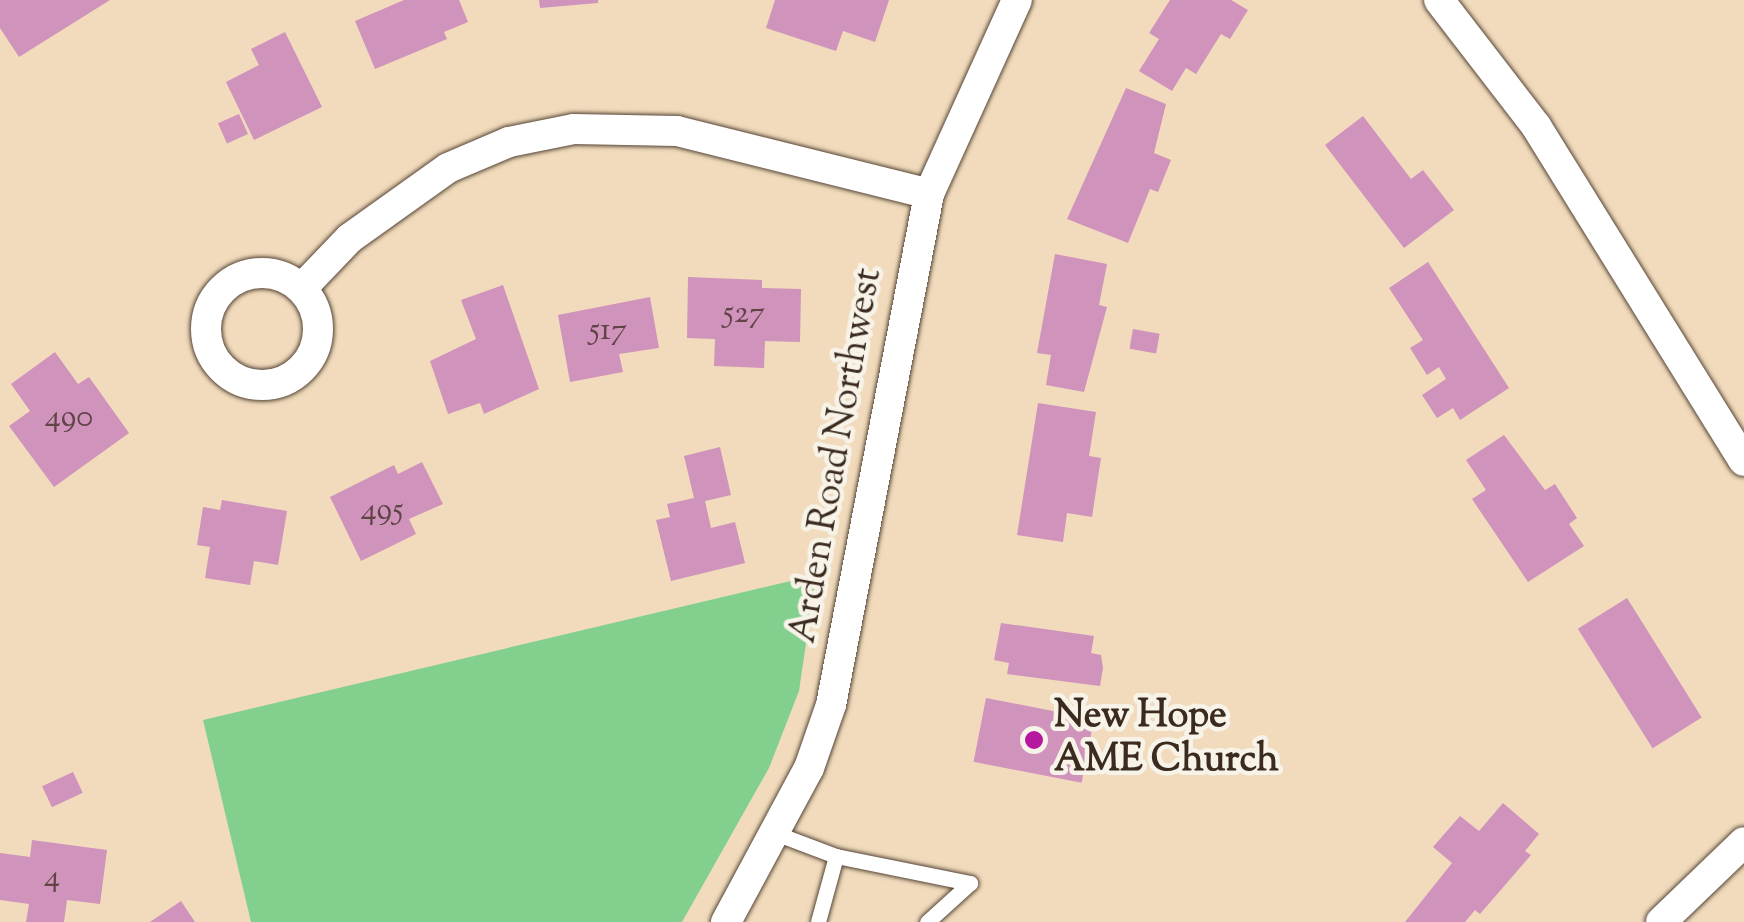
<!DOCTYPE html>
<style>
body{margin:0}
#map{position:relative;width:1744px;height:922px;overflow:hidden;background:#f1dbbc;font-family:"Sorts Mill Goudy",serif}
div>[style]{position:absolute}
.green>*{inset:0;background:#83d08e}
.building>*{inset:0;background:#cf93bc;transform-origin:0 0}
.roads{filter:drop-shadow(0 0 2px #564536) drop-shadow(0 0 2px #564536)}
.lane>*{height:15px;margin:-7.5px;padding:0 7.5px;transform-origin:7.5px;border-radius:7.5px;background:#fff}
.street>*{height:30px;margin:-15px;padding:0 15px;transform-origin:15px;border-radius:15px;background:#fff}
.street>.ring{margin:-15px;padding:0;box-sizing:content-box;background:none;border:30px solid #fff;border-radius:50%}
.dots>*{width:28px;height:28px;translate:-50% -50%;box-sizing:border-box;border:5px solid #f7f3e8;border-radius:50%}
span{translate:-50% -50%;white-space:nowrap;text-align:center;line-height:1.15;-webkit-text-stroke:9px #f7f3e8;paint-order:stroke}
.number-label{font-size:32px;color:#604446}
.number-label span{-webkit-text-stroke-width:0}
.street-label{font-size:38px;color:#3b2a1e}
.poi-label{font-size:38px;color:#3b2a1e;font-weight:700}
.left{translate:0 -50%;text-align:left}
</style>
<div id="map">
<div class="green">
<i style="clip-path:polygon(816px 575px,799px 691px,769px 768px,682px 922px,251px 922px,203px 720px)"></i>
</div>
<div class="building">
<i style="clip-path:polygon(0 0,110px 0,19px 57px,0 28px)"></i>
<i style="clip-path:polygon(404px 0,459px 0,468px 22px,444px 32px,447px 39px,375px 69px,355px 21px)"></i>
<i style="clip-path:polygon(539px 0,598px 0,598px 3px,540px 8px)"></i>
<i style="clip-path:polygon(775px 0,889px 0,875px 42px,843px 31px,836px 51px,766px 28px)"></i>
<i style="clip-path:polygon(1170px 0,1231px 0,1248px 10px,1230px 39px,1221px 34px,1196px 74px,1186px 68px,1172px 91px,1139px 71px,1159px 39px,1149px 33px)"></i>
<i style="clip-path:polygon(285px 32px,322px 107px,254px 140px,226px 82px,259px 65px,251px 49px)"></i>
<i style="clip-path:polygon(1126px 88px,1166px 104px,1154px 153px,1171px 160px,1158px 192px,1150px 189px,1128px 243px,1067px 219px)"></i>
<i style="left:239px;top:114px;width:22px;height:23px;rotate:66deg"></i>
<i style="clip-path:polygon(1363px 116px,1411px 179px,1423px 170px,1454px 210px,1404px 248px,1325px 145px)"></i>
<i style="clip-path:polygon(1055px 254px,1107px 264px,1099px 305px,1107px 307px,1084px 392px,1046px 385px,1051px 355px,1037px 353px)"></i>
<i style="clip-path:polygon(1428px 262px,1509px 388px,1460px 420px,1453px 408px,1437px 418px,1422px 395px,1446px 379px,1439px 367px,1427px 375px,1410px 348px,1423px 340px,1389px 288px)"></i>
<i style="clip-path:polygon(688px 277px,762px 280px,762px 288px,801px 289px,800px 342px,765px 341px,764px 368px,714px 366px,715px 339px,687px 338px)"></i>
<i style="clip-path:polygon(503px 285px,539px 389px,484px 414px,480px 403px,448px 414px,430px 361px,476px 339px,461px 300px)"></i>
<i style="clip-path:polygon(650px 297px,659px 348px,619px 354px,623px 372px,570px 382px,558px 315px)"></i>
<i style="left:1133px;top:329px;width:27px;height:20px;rotate:10deg"></i>
<i style="clip-path:polygon(55px 352px,78px 384px,89px 377px,129px 433px,54px 487px,9px 426px,30px 411px,11px 384px)"></i>
<i style="clip-path:polygon(1038px 403px,1096px 412px,1089px 456px,1101px 458px,1092px 517px,1067px 513px,1063px 542px,1017px 535px)"></i>
<i style="clip-path:polygon(1504px 435px,1545px 490px,1555px 484px,1577px 518px,1569px 524px,1584px 546px,1528px 582px,1472px 499px,1486px 490px,1466px 460px)"></i>
<i style="clip-path:polygon(720px 447px,731px 495px,705px 501px,711px 528px,735px 522px,745px 563px,671px 581px,656px 520px,670px 517px,667px 504px,694px 498px,684px 456px)"></i>
<i style="clip-path:polygon(422px 462px,443px 504px,409px 519px,416px 534px,361px 561px,330px 497px,394px 465px,398px 474px)"></i>
<i style="clip-path:polygon(222px 500px,287px 511px,278px 565px,254px 561px,250px 585px,205px 578px,210px 547px,197px 545px,203px 507px,220px 510px)"></i>
<i style="left:1627px;top:598px;width:141px;height:58px;rotate:58deg"></i>
<i style="clip-path:polygon(1001px 623px,1094px 636px,1091px 653px,1101px 655px,1103px 668px,1100px 686px,1007px 674px,1009px 663px,994px 660px)"></i>
<i style="left:986px;top:698px;width:110px;height:65px;rotate:11deg"></i>
<i style="left:73px;top:772px;width:23px;height:34px;rotate:65deg"></i>
<i style="clip-path:polygon(1503px 803px,1539px 834px,1525px 851px,1531px 855px,1480px 914px,1475px 910px,1465px 922px,1405px 922px,1452px 863px,1433px 847px,1460px 816px,1479px 831px)"></i>
<i style="clip-path:polygon(32px 840px,107px 850px,100px 904px,67px 900px,64px 922px,26px 922px,29px 904px,0 900px,0 853px,30px 857px)"></i>
<i style="clip-path:polygon(181px 901px,195px 922px,150px 922px)"></i>
</div>
<div class="roads">
<div class="lane">
<i style="left:775px;top:833px;width:65px;rotate:20.7deg"></i>
<i style="left:836px;top:856px;width:68px;rotate:105.3deg"></i>
<i style="left:836px;top:856px;width:137px;rotate:11.4deg"></i>
<i style="left:970px;top:883px;width:58px;rotate:137.8deg"></i>
</div>
<div class="street">
<i style="left:1439px;top:0;width:159px;rotate:52.4deg"></i>
<i style="left:1536px;top:126px;width:394px;rotate:58.2deg"></i>
<i class="ring" style="left:206px;top:273px;width:82px;height:82px"></i>
<i style="left:302px;top:288px;width:69px;rotate:-46.2deg"></i>
<i style="left:350px;top:238px;width:120px;rotate:-35.5deg"></i>
<i style="left:448px;top:168px;width:66px;rotate:-23.1deg"></i>
<i style="left:509px;top:142px;width:66px;rotate:-11.3deg"></i>
<i style="left:574px;top:129px;width:103px;rotate:1.1deg"></i>
<i style="left:677px;top:131px;width:260px;rotate:14deg"></i>
<i style="left:726px;top:922px;width:175px;rotate:-61.7deg"></i>
<i style="left:809px;top:768px;width:67px;rotate:-70.8deg"></i>
<i style="left:831px;top:705px;width:520px;rotate:-79.14deg"></i>
<i style="left:929px;top:194px;width:213px;rotate:-65.6deg"></i>
<i style="left:1661px;top:922px;width:115px;rotate:-43.9deg"></i>
</div>
</div>
<div class="dots">
<i style="left:1034px;top:740px;background:#b5179e"></i>
</div>
<div class="number-label">
<span style="left:744px;top:314px">527</span>
<span style="left:608px;top:331px">517</span>
<span style="left:69px;top:418px">490</span>
<span style="left:382px;top:511px">495</span>
<span style="left:52px;top:878px">4</span>
</div>
<div class="street-label">
<span style="left:838px;top:456px;rotate:-80deg">Arden Road Northwest</span>
</div>
<div class="poi-label">
<span class="left" style="left:1054px;top:740px">New Hope<br>AME Church</span>
</div>
</div>
